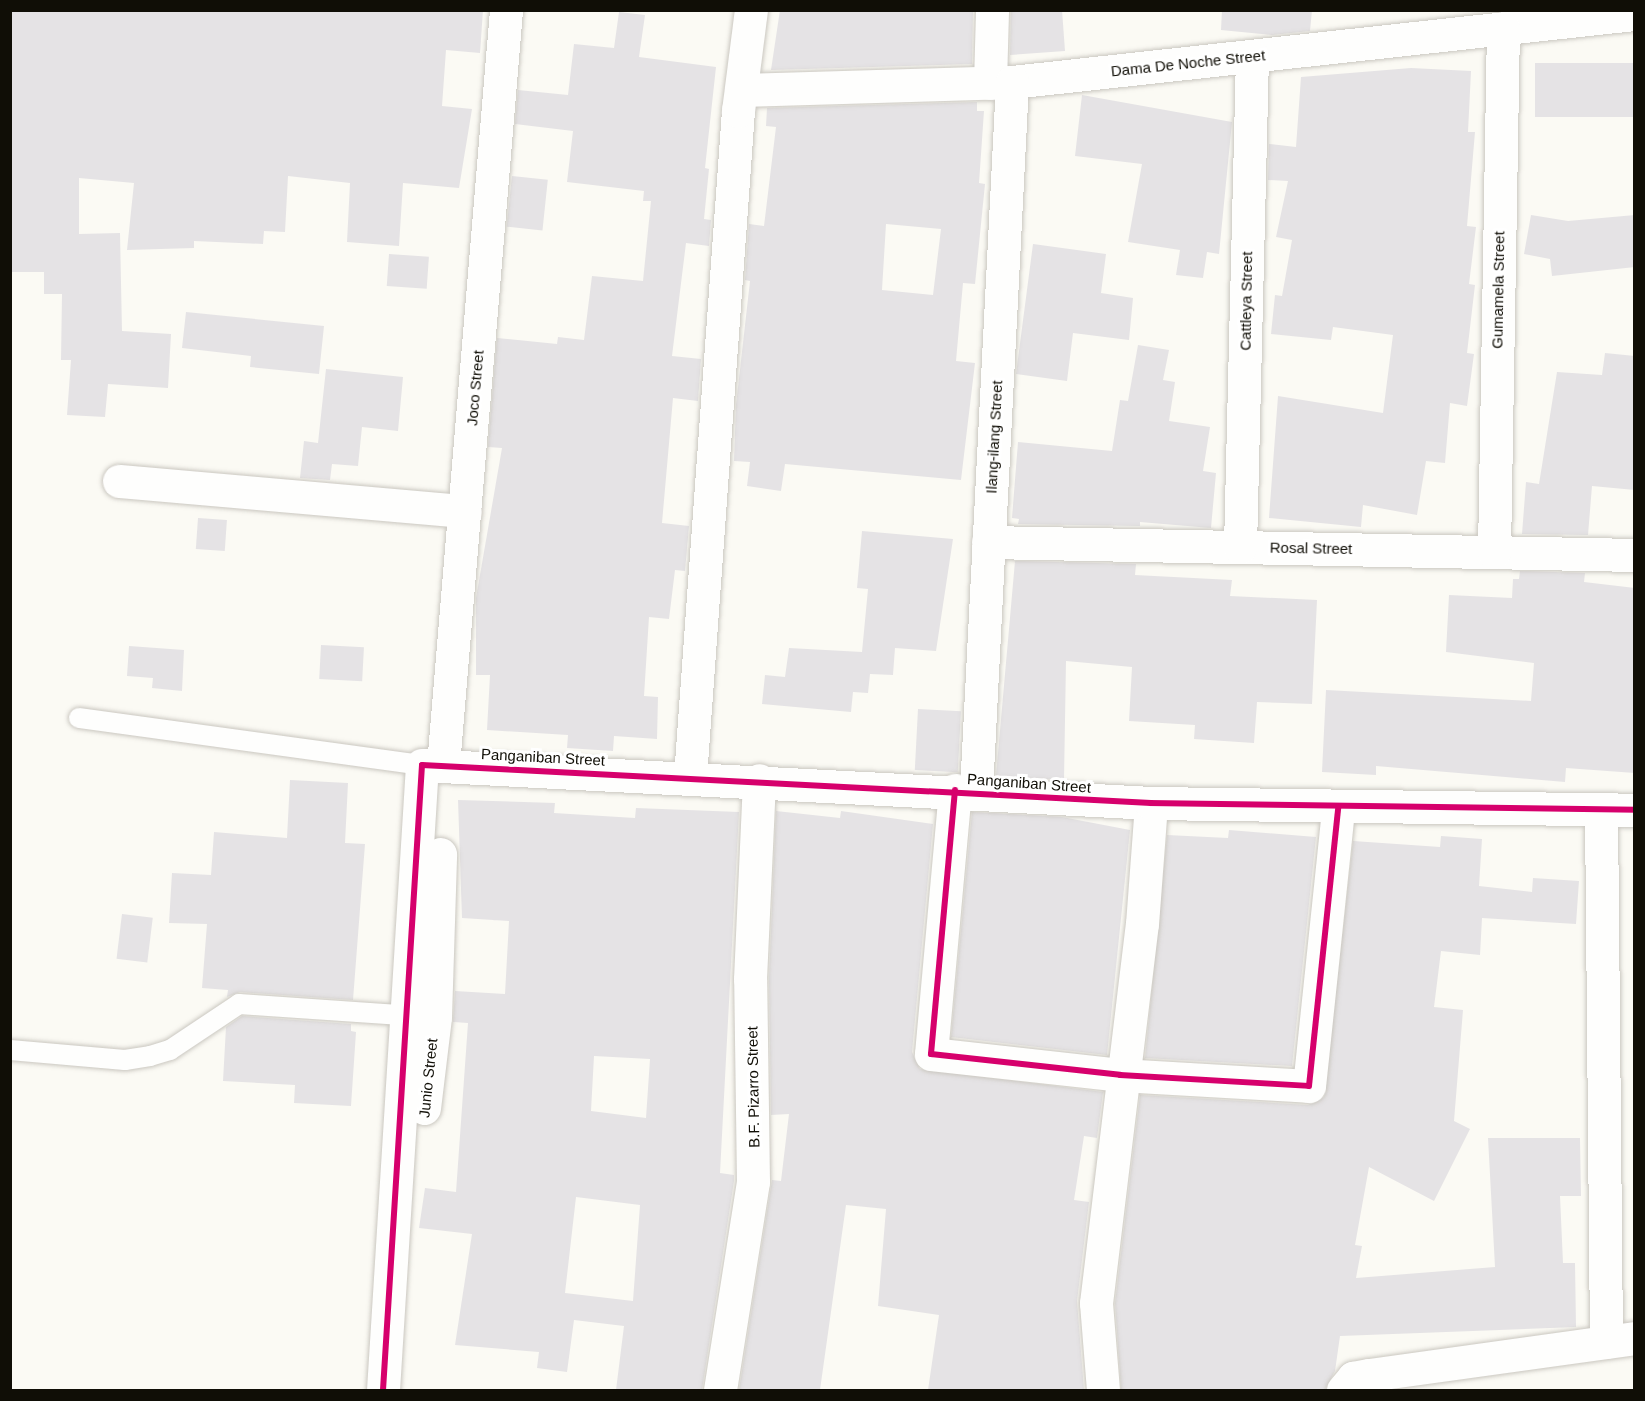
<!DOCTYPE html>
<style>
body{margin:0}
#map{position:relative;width:1645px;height:1401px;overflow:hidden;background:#fbfaf4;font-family:Helvetica,sans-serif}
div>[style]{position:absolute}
.building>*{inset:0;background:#e5e3e5;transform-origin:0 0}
.roads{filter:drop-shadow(0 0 2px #cac7c0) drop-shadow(0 0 2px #cac7c0)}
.lane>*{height:20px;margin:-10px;padding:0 10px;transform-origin:10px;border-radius:10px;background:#fefefd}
.street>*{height:33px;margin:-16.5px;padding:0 16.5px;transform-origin:16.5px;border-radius:16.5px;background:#fefefd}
.secondary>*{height:33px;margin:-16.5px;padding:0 16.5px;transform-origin:16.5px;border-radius:16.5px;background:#fefefd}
.cycleway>*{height:6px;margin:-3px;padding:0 3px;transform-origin:3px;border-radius:3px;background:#d6006c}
span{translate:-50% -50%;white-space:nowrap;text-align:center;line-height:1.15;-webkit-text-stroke:6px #fff;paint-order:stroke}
.street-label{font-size:15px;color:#100e06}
.frame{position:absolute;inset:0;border:12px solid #100e06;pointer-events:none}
</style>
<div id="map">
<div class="building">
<i style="clip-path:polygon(10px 10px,483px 10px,480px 53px,446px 50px,442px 106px,472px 109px,459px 188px,403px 183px,399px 246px,347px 242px,350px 183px,288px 176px,285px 232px,264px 231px,263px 244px,194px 241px,194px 248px,127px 250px,134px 183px,79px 178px,79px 234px,120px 233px,122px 331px,171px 334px,168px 388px,108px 384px,105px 417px,67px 415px,71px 360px,61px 360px,62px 294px,44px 294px,44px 272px,10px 272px)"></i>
<i style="clip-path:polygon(780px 10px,973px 10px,972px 64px,771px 70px)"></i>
<i style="clip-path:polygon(1011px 10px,1062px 10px,1065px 51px,1010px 55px)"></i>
<i style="clip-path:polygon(1222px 10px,1312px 10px,1310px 31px,1272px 35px,1221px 30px)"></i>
<i style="clip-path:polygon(619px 12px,645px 15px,639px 57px,716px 67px,705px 168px,709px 169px,704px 219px,711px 220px,709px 246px,686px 243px,672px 356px,701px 359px,698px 401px,673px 398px,662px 523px,689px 526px,685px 571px,675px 570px,669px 619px,649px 617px,644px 696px,658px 697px,657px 739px,614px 736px,613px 751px,567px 748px,568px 735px,487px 730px,490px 675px,476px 675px,476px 598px,502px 448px,488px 447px,497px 338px,557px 344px,558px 337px,584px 340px,592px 276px,643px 281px,651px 201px,643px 201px,644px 191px,567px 182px,573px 131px,515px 124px,518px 90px,568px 95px,574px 44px,614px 48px)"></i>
<i style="left:1635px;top:63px;width:54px;height:100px;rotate:90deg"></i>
<i style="clip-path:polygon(1411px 68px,1471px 71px,1468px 132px,1475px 132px,1467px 226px,1476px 227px,1469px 284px,1475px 285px,1467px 353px,1474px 354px,1467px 406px,1450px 403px,1445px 463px,1426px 461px,1417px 515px,1363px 505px,1361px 527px,1269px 518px,1278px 396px,1383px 413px,1393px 335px,1333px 327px,1331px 340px,1271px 334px,1275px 295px,1282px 296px,1292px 240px,1276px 237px,1288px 181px,1268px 180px,1269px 144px,1296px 147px,1301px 77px)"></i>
<i style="clip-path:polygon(1082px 95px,1232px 122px,1219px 254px,1207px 252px,1203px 278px,1176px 275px,1180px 250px,1128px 242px,1142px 164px,1075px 156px)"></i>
<i style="clip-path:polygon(evenodd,977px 102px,977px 111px,984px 111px,979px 183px,985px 184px,975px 284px,963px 283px,956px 361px,975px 363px,961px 480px,785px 464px,781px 491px,747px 486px,750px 462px,734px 461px,736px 405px,750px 281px,745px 280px,749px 224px,764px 226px,776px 127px,766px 126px,767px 108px,977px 102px,886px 224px,941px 229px,933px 295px,882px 290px,886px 224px)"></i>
<i style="left:512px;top:176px;width:36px;height:51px;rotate:6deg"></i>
<i style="clip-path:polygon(1531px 215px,1568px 221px,1635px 215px,1635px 267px,1552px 276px,1550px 259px,1524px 254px)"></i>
<i style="clip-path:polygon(1033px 244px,1106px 254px,1101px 293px,1133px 298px,1129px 340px,1073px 333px,1067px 381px,1016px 374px)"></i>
<i style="left:389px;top:254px;width:40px;height:32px;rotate:4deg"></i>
<i style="clip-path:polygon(186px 312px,324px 326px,319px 374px,250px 367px,251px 356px,182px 348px)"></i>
<i style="clip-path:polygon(1138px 345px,1169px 350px,1163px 380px,1175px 382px,1169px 421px,1210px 427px,1203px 471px,1216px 473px,1211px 528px,1140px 522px,1140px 526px,1018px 524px,1019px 519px,1012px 518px,1018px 442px,1112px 451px,1120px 400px,1128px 401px)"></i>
<i style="clip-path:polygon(1605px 353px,1635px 356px,1635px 490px,1592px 486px,1588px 535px,1522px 534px,1526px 482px,1539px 484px,1557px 372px,1602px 375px)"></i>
<i style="clip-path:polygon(326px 369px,403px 377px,398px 431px,362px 427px,358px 466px,332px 464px,330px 480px,300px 478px,304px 441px,318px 443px)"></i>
<i style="left:198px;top:518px;width:29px;height:31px;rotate:4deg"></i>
<i style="clip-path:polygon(862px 531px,953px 539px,936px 651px,895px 648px,893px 675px,870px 674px,868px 693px,853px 692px,851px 712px,762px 704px,765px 675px,785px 677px,789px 648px,862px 652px,868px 589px,857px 588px)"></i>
<i style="clip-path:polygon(1015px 561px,1136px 564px,1135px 575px,1232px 580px,1230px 596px,1317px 600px,1312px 704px,1257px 702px,1254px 743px,1194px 739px,1195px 725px,1129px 721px,1132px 667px,1066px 661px,1064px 780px,996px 776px)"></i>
<i style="clip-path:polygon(1520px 571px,1585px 573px,1584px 582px,1635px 588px,1635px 773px,1566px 768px,1565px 782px,1376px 766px,1376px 775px,1322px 772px,1326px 690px,1531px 701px,1534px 663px,1446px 652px,1449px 595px,1512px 598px,1513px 579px,1519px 579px)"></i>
<i style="left:321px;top:645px;width:43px;height:34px;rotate:3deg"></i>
<i style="clip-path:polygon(129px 646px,184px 650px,182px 691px,152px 688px,153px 678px,127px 676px)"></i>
<i style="left:918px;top:709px;width:43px;height:61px;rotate:3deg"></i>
<i style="clip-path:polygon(290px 780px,348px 783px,345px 843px,365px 844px,353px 1000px,240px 992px,227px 997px,228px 990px,202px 988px,207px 924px,169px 923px,172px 873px,211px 875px,214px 832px,287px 838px)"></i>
<i style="clip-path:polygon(evenodd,458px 800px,555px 803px,554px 813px,635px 818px,636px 808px,739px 812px,720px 1173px,734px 1175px,734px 1181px,702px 1390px,616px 1390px,624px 1326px,574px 1320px,567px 1372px,537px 1368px,539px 1352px,455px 1345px,472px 1234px,419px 1228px,425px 1188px,456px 1192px,468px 1023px,453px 1022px,455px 991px,505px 994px,509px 921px,462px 918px,458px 800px,594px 1056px,650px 1059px,646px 1118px,591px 1111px,594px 1056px,458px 800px,576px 1197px,640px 1205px,633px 1301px,565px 1293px,576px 1197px)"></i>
<i style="clip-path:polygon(776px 811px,840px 818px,841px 811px,933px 824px,912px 1052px,920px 1069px,1103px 1092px,1097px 1138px,1084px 1136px,1074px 1200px,1089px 1202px,1077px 1301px,1084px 1390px,928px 1390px,939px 1315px,878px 1306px,886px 1209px,846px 1205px,820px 1390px,739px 1390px,772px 1180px,781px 1181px,789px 1114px,771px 1115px,769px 979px)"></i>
<i style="clip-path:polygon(972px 812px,1062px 817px,1130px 830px,1107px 1055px,951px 1037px)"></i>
<i style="clip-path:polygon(1229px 830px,1316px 837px,1292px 1066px,1145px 1058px,1167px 835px,1228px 838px)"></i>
<i style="clip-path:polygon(1441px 836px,1482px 839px,1479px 886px,1532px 892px,1533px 878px,1579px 881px,1576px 924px,1482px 918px,1480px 955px,1441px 951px,1434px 1007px,1463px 1010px,1454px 1121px,1470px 1129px,1434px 1201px,1369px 1167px,1355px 1245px,1362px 1246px,1356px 1278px,1495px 1267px,1488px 1138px,1580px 1138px,1581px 1196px,1560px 1196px,1563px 1263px,1575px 1263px,1576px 1327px,1340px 1336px,1335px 1371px,1325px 1390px,1121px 1390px,1115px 1303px,1140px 1095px,1308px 1105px,1324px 1097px,1353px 841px,1440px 847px)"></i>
<i style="left:122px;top:914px;width:31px;height:45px;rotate:7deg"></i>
<i style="clip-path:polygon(242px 1016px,351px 1024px,351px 1031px,356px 1032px,351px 1106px,294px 1103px,295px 1085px,223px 1081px,226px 1027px)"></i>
</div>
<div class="roads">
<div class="lane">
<i style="left:79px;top:718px;width:346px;rotate:7.8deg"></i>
<i style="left:10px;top:1050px;width:115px;rotate:5deg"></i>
<i style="left:125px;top:1060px;width:25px;rotate:-9deg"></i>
<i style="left:150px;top:1056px;width:21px;rotate:-17deg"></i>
<i style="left:170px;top:1050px;width:83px;rotate:-33.7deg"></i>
<i style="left:239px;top:1004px;width:178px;rotate:3.9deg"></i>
</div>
<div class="street">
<i style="left:990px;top:83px;width:73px;rotate:-88.4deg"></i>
<i style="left:741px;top:90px;width:271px;rotate:-1.7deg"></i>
<i style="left:1012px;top:82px;width:626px;rotate:-6.24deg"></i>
<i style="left:119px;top:481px;width:347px;rotate:5deg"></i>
<i style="left:988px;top:542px;width:646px;rotate:1.15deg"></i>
<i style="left:1240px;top:547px;width:491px;rotate:-88.6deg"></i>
<i style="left:1494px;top:552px;width:524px;rotate:-89.02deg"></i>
<i style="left:443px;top:765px;width:758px;rotate:-85.23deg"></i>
<i style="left:690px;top:777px;width:668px;rotate:-85.88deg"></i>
<i style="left:738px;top:111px;width:102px;rotate:-82.7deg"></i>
<i style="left:955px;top:790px;width:265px;rotate:95.2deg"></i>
<i style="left:931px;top:1054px;width:190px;rotate:6.3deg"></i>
<i style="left:1120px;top:1075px;width:189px;rotate:3.3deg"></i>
<i style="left:1309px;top:1086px;width:280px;rotate:-84deg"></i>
<i style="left:976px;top:791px;width:710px;rotate:-87.09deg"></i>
<i style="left:1601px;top:811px;width:531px;rotate:89.46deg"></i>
<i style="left:720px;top:1390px;width:211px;rotate:-81deg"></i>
<i style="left:753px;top:1182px;width:203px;rotate:-90.8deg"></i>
<i style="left:750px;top:979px;width:199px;rotate:-87.4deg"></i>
<i style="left:1103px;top:1390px;width:87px;rotate:-94.6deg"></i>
<i style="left:1096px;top:1303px;width:382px;rotate:-83.1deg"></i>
<i style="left:1142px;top:924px;width:121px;rotate:-85.7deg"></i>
<i style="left:1343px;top:1390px;width:16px;rotate:-50deg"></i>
<i style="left:1353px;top:1378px;width:16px;rotate:-11deg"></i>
<i style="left:1369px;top:1375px;width:268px;rotate:-7.9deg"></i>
</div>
<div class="secondary">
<i style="left:424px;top:1108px;width:92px;rotate:-83.1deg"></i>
<i style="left:435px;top:1017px;width:163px;rotate:-88.2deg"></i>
<i style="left:383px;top:1390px;width:626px;rotate:-86.43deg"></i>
<i style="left:422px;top:765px;width:730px;rotate:2.98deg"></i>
<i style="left:1151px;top:803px;width:483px;rotate:0.8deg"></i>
</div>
</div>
<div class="cycleway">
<i style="left:955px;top:790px;width:265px;rotate:95.2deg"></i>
<i style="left:931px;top:1054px;width:190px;rotate:6.3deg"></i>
<i style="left:1120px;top:1075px;width:189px;rotate:3.3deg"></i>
<i style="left:1309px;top:1086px;width:280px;rotate:-84deg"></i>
<i style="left:383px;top:1390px;width:626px;rotate:-86.43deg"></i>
<i style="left:422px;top:765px;width:730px;rotate:2.98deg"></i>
<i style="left:1151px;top:803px;width:483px;rotate:0.8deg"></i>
</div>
<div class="street-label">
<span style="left:1188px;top:63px;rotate:-6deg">Dama De Noche Street</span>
<span style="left:1498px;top:290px;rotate:-89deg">Gumamela Street</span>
<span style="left:1246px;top:301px;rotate:-89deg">Cattleya Street</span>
<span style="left:475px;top:388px;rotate:-85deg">Joco Street</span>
<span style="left:994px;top:437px;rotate:-87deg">Ilang-ilang Street</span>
<span style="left:1311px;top:548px;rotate:1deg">Rosal Street</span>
<span style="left:543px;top:757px;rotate:3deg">Panganiban Street</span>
<span style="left:1029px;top:783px;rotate:4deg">Panganiban Street</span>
<span style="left:428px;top:1078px;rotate:-84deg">Junio Street</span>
<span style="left:753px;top:1087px;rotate:-91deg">B.F. Pizarro Street</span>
</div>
<div class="frame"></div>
</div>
